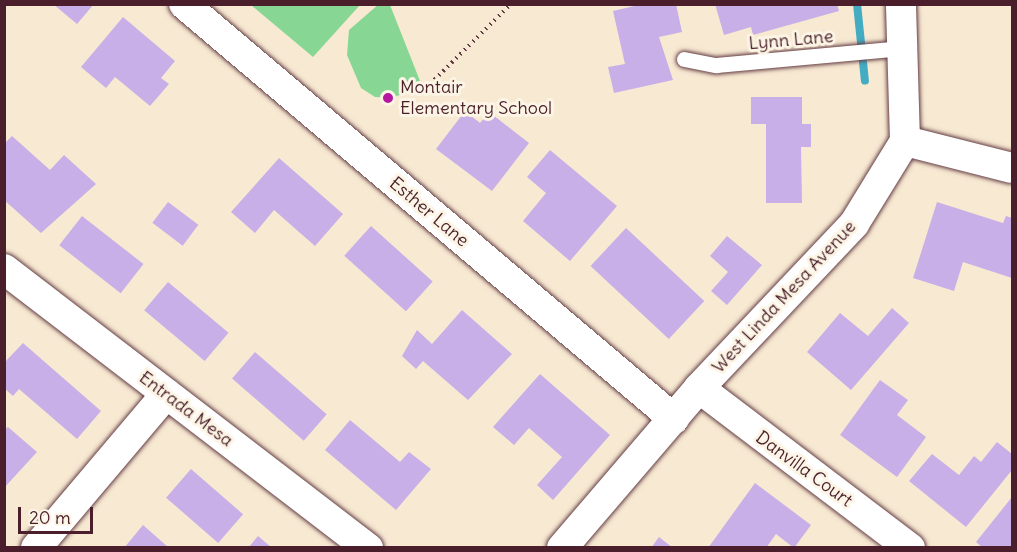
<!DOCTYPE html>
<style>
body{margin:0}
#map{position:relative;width:1017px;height:552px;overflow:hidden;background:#f8e9d2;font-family:Delius,sans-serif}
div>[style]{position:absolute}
.green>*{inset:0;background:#87d694}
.stream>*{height:8px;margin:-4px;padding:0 4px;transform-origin:4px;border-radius:4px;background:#43acc3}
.building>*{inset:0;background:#c9afe7;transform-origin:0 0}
.path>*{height:4px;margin-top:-2px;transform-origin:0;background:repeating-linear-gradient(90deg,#643d44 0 1.5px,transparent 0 6px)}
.roads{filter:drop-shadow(0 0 2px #643d44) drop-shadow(0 0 2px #643d44)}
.lane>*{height:15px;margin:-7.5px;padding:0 7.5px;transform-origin:7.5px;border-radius:7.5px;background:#fff}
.street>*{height:30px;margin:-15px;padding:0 15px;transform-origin:15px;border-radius:15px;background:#fff}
.dots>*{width:16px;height:16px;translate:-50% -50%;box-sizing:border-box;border:3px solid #fcf5e5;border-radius:50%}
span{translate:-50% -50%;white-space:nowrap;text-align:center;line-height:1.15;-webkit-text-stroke:6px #fcf5e5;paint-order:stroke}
.street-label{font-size:18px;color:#4a1f2b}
.poi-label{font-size:18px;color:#4a1f2b}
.left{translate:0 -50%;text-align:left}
.frame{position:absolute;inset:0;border:6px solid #4a1f2b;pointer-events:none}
.scale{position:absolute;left:18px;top:507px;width:75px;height:27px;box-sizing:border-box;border:3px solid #4a1f2b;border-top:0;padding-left:8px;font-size:18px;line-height:21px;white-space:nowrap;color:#4a1f2b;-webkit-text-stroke:4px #fcf5e5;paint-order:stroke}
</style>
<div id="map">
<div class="green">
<i style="clip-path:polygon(379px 4px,390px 5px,422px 86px,392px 98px,375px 97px,361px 88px,347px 55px,349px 30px)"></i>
<i style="clip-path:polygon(251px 5px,360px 5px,313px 57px)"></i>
</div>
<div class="stream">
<i style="left:857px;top:4px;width:77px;rotate:84.1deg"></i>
</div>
<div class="building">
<i style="clip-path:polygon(53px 4px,94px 4px,77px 24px)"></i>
<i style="clip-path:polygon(643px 4px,676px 4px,682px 32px,659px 37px,673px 80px,614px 93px,608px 67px,625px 64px,613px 11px)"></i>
<i style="clip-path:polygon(715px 4px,837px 4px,839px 11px,753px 35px,751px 27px,724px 35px)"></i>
<i style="clip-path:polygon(123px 17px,175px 61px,161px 78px,169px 84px,150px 106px,115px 77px,106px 88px,81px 67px)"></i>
<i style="clip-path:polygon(751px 97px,802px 97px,802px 124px,811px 124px,811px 147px,801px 147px,802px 203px,766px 203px,766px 124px,751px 124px)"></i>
<i style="clip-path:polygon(465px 111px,480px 123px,489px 112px,529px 143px,492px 191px,436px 149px)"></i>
<i style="clip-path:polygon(12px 136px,50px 170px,64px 155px,96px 184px,41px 233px,4px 200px,4px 144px)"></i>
<i style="clip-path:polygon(550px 150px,617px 206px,570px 261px,523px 221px,546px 193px,527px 177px)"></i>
<i style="clip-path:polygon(279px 158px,343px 214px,315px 246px,274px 210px,255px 233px,231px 212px)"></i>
<i style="left:168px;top:202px;width:38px;height:26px;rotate:37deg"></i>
<i style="clip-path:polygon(937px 202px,1003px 223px,1006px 216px,1012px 218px,1012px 278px,963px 262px,954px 291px,913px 278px)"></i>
<i style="left:82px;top:216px;width:78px;height:37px;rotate:38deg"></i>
<i style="left:371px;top:226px;width:83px;height:40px;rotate:42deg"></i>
<i style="left:626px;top:228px;width:107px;height:52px;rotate:43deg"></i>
<i style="clip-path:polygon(727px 236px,762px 265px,727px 305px,711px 291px,728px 272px,710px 256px)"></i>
<i style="left:168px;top:282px;width:79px;height:37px;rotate:40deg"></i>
<i style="clip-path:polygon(892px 308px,909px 323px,851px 390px,807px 352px,840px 313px,868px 336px)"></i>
<i style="clip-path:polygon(462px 310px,512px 354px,468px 400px,423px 361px,416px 369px,402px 356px,417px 330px,432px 344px)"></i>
<i style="clip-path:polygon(23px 343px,101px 411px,77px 439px,19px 389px,13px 396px,4px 388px,4px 363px)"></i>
<i style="left:255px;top:352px;width:95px;height:35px;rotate:41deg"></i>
<i style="clip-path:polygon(540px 374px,610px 435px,553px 500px,537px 485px,562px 457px,529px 428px,514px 445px,493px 427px)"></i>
<i style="clip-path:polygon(880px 380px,908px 400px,897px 415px,926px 437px,897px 477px,840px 435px)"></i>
<i style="clip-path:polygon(350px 420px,400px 462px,409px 452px,431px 469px,396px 510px,325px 450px)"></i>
<i style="clip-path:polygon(8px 427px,37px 452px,4px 488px,4px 430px)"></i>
<i style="clip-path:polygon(997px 442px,1012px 454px,1012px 470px,966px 527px,909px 481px,932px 454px,959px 475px,974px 456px,981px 462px)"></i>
<i style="left:191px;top:469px;width:69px;height:38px;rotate:41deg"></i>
<i style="clip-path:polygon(755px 483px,811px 525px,794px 548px,776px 534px,766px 548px,708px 548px)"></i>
<i style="clip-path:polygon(1012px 497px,1012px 548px,983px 548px,976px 542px)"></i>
<i style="clip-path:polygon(143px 525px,169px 548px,124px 548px)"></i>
<i style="clip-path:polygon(258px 536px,272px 548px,248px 548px)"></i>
<i style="clip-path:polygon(659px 537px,673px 548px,651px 548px)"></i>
</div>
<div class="path">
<i style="left:426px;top:88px;width:120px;rotate:-44.7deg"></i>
</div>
<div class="roads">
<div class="lane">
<i style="left:684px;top:59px;width:33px;rotate:11deg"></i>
<i style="left:716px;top:65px;width:187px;rotate:-5.2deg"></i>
</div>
<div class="street">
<i style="left:184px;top:4px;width:642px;rotate:40.26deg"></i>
<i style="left:905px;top:141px;width:110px;rotate:14.2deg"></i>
<i style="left:4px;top:269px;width:459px;rotate:37.5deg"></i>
<i style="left:699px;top:388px;width:265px;rotate:37.2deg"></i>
<i style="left:36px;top:548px;width:202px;rotate:-49.8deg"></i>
<i style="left:562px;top:548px;width:211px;rotate:-49.4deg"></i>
<i style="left:699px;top:388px;width:226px;rotate:-46.6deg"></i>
<i style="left:854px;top:224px;width:97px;rotate:-58.4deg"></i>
<i style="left:905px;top:141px;width:137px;rotate:-91.7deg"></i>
</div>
</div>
<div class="dots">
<i style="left:388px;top:98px;background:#b5179e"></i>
</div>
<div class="street-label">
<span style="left:791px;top:40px;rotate:-5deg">Lynn Lane</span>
<span style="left:429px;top:212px;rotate:40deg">Esther Lane</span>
<span style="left:784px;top:297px;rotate:-47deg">West Linda Mesa Avenue</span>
<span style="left:186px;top:409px;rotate:37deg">Entrada Mesa</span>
<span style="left:804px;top:469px;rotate:36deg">Danvilla Court</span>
</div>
<div class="poi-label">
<span class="left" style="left:400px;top:98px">Montair<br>Elementary School</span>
</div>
<div class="frame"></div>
<div class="scale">20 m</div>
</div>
